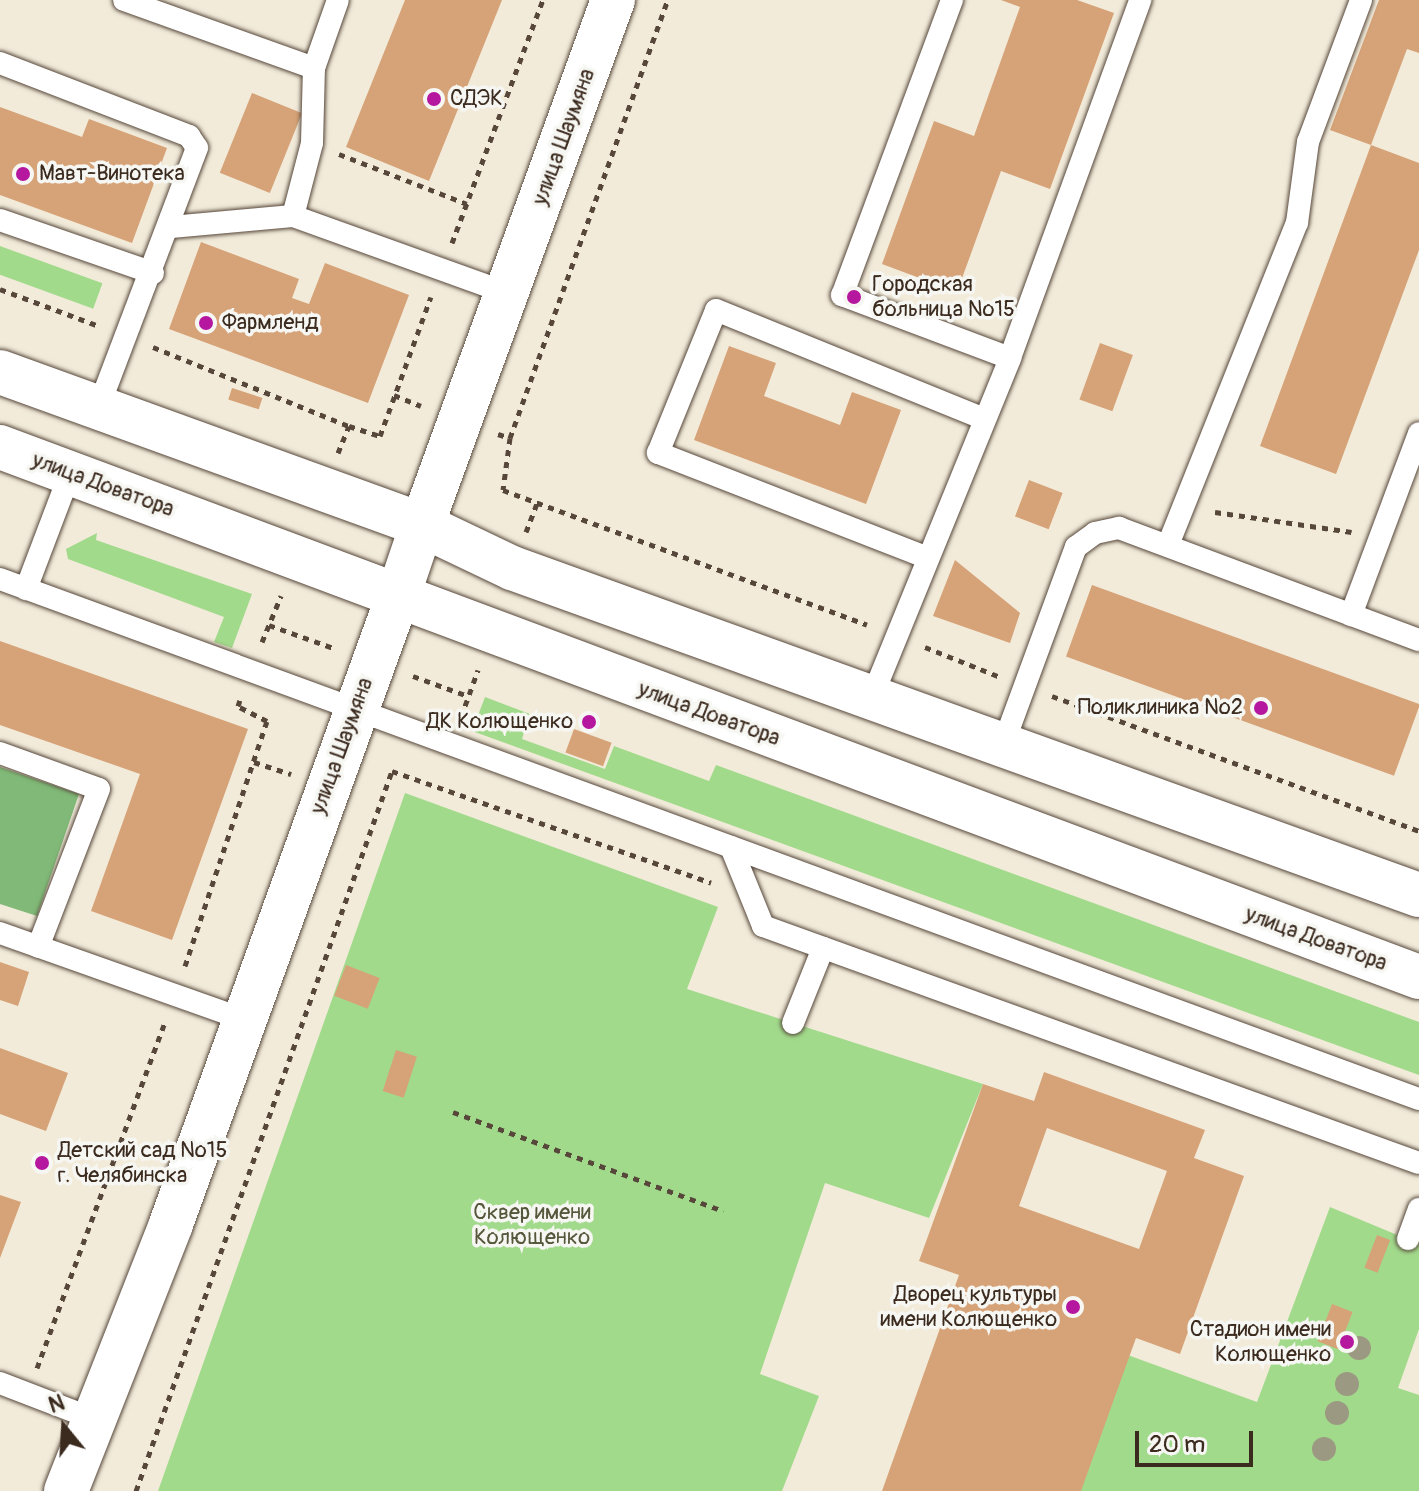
<!DOCTYPE html>
<meta charset="utf-8">
<style>
body{margin:0}
#map{position:relative;width:1419px;height:1491px;overflow:hidden;background:#f2ebda;font-family:Pangolin,sans-serif}
div>[style]{position:absolute}
.green>*{inset:0;background:#a2da8c;transform-origin:0 0}
.forest>*{inset:0;background:#81ba78}
.building>*{inset:0;background:#d6a277;transform-origin:0 0}
.path>*{height:5px;margin-top:-2.5px;transform-origin:0;background:repeating-linear-gradient(90deg,#56473a 0 6px,transparent 0 12px)}
.roads{filter:drop-shadow(0 0 2px #56473a) drop-shadow(0 0 2px #56473a)}
.service>*{height:22px;margin:-11px;padding:0 11px;transform-origin:11px;border-radius:11px;background:#fff}
.tertiary>*{height:44px;margin:-22px;padding:0 22px;transform-origin:22px;border-radius:22px;background:#fff}
.primary>*{height:44px;margin:-22px;padding:0 22px;transform-origin:22px;border-radius:22px;background:#fff}
.trees>*{width:24px;height:24px;margin:-12px;border-radius:50%;background:#9c9982}
.dots>*{width:22px;height:22px;translate:-50% -50%;box-sizing:border-box;border:4px solid #f6f6f2;border-radius:50%}
span{translate:-50% -50%;white-space:nowrap;text-align:center;line-height:1.15;-webkit-text-stroke:7px #f6f6f2;paint-order:stroke}
.poi-label{font-size:22px;color:#3b2a1e}
.left{translate:0 -50%;text-align:left}
.right{translate:-100% -50%;text-align:right}
.street-label{font-size:22px;color:#3b2a1e}
.park-label{font-size:22px;color:#55563a}
.north{position:absolute;left:24px;top:1387px;width:80px;height:80px;-webkit-text-stroke:6px #f6f6f2;paint-order:stroke;rotate:342deg;font-size:22px;font-weight:700;line-height:32px;text-align:center;color:#3b2a1e}
.north::after{content:'';display:block;margin:auto;width:28px;height:36px;background:#3b2a1e;clip-path:polygon(50% 0,100% 100%,50% 72%,0 100%)}
.scale{position:absolute;left:1135px;top:1431px;width:118px;height:36px;box-sizing:border-box;border:4px solid #3b2a1e;border-top:0;padding-left:10px;font-size:24px;line-height:28px;white-space:nowrap;color:#3b2a1e;-webkit-text-stroke:6px #f6f6f2;paint-order:stroke}
</style>
<div id="map">
<div class="green">
<i style="left:0;top:246px;width:109px;height:27px;rotate:20deg"></i>
<i style="clip-path:polygon(97px 533px,96px 540px,252px 594px,232px 648px,214px 642px,224px 617px,68px 559px,66px 549px)"></i>
<i style="clip-path:polygon(485px 697px,530px 714px,522px 739px,605px 769px,614px 746px,709px 781px,716px 765px,1419px 1022px,1419px 1075px,472px 731px)"></i>
<i style="clip-path:polygon(405px 793px,718px 907px,687px 989px,983px 1084px,929px 1218px,825px 1183px,760px 1374px,819px 1396px,782px 1491px,158px 1491px)"></i>
<i style="clip-path:polygon(1330px 1207px,1419px 1244px,1419px 1329px,1398px 1388px,1419px 1395px,1419px 1491px,1073px 1491px,1125px 1354px,1257px 1402px)"></i>
</div>
<div class="forest">
<i style="clip-path:polygon(0 767px,79px 794px,37px 916px,0 904px)"></i>
</div>
<div class="building">
<i style="clip-path:polygon(405px 0,502px 0,429px 181px,346px 147px)"></i>
<i style="clip-path:polygon(1001px 0,1077px 0,1114px 13px,1050px 189px,1001px 171px,957px 292px,882px 264px,934px 121px,974px 136px,1020px 7px)"></i>
<i style="clip-path:polygon(1379px 0,1419px 0,1419px 53px,1407px 49px,1371px 145px,1330px 130px)"></i>
<i style="left:252px;top:93px;width:54px;height:86px;rotate:22deg"></i>
<i style="clip-path:polygon(0 107px,82px 137px,89px 119px,167px 148px,132px 243px,0 195px)"></i>
<i style="clip-path:polygon(1371px 145px,1419px 163px,1419px 250px,1336px 474px,1260px 446px)"></i>
<i style="clip-path:polygon(201px 242px,299px 279px,292px 298px,309px 304px,325px 263px,409px 295px,368px 403px,169px 329px)"></i>
<i style="left:1100px;top:343px;width:35px;height:60px;rotate:20deg"></i>
<i style="clip-path:polygon(729px 346px,776px 363px,764px 396px,840px 425px,852px 392px,901px 410px,866px 504px,694px 440px)"></i>
<i style="left:232px;top:388px;width:32px;height:12px;rotate:18deg"></i>
<i style="left:1029px;top:480px;width:36px;height:39px;rotate:21deg"></i>
<i style="clip-path:polygon(955px 560px,1020px 613px,1010px 643px,933px 616px)"></i>
<i style="left:1092px;top:585px;width:349px;height:76px;rotate:20deg"></i>
<i style="clip-path:polygon(0 641px,248px 729px,172px 940px,91px 911px,140px 774px,0 725px)"></i>
<i style="left:574px;top:729px;width:40px;height:25px;rotate:20deg"></i>
<i style="clip-path:polygon(0 962px,29px 972px,18px 1006px,0 1000px)"></i>
<i style="left:346px;top:965px;width:36px;height:33px;rotate:21deg"></i>
<i style="clip-path:polygon(0 1048px,68px 1073px,46px 1131px,0 1114px)"></i>
<i style="left:396px;top:1050px;width:22px;height:43px;rotate:18deg"></i>
<i style="clip-path:polygon(evenodd,1044px 1072px,1205px 1130px,1194px 1158px,1244px 1176px,1180px 1354px,1136px 1338px,1081px 1491px,882px 1491px,959px 1275px,919px 1261px,983px 1084px,1034px 1101px,1044px 1072px,1047px 1128px,1167px 1171px,1139px 1249px,1019px 1206px,1047px 1128px)"></i>
<i style="clip-path:polygon(0 1195px,21px 1202px,0 1258px)"></i>
<i style="left:1377px;top:1235px;width:14px;height:35px;rotate:21deg"></i>
<i style="left:1332px;top:1304px;width:22px;height:40px;rotate:21deg"></i>
</div>
<div class="path">
<i style="left:339px;top:154px;width:137px;rotate:21.3deg"></i>
<i style="left:452px;top:243px;width:259px;rotate:-69.5deg"></i>
<i style="left:0;top:289px;width:106px;rotate:20.5deg"></i>
<i style="left:153px;top:347px;width:211px;rotate:22deg"></i>
<i style="left:394px;top:395px;width:29px;rotate:22deg"></i>
<i style="left:498px;top:434px;width:13px;rotate:18deg"></i>
<i style="left:510px;top:438px;width:52px;rotate:97.7deg"></i>
<i style="left:503px;top:490px;width:388px;rotate:20.3deg"></i>
<i style="left:510px;top:438px;width:466px;rotate:-70.2deg"></i>
<i style="left:338px;top:453px;width:29px;rotate:-68deg"></i>
<i style="left:349px;top:426px;width:33px;rotate:18deg"></i>
<i style="left:380px;top:436px;width:148px;rotate:-69.9deg"></i>
<i style="left:1215px;top:512px;width:138px;rotate:8.3deg"></i>
<i style="left:526px;top:532px;width:30px;rotate:-69deg"></i>
<i style="left:269px;top:625px;width:71px;rotate:19.7deg"></i>
<i style="left:262px;top:642px;width:50px;rotate:-67.6deg"></i>
<i style="left:925px;top:647px;width:79px;rotate:21.7deg"></i>
<i style="left:413px;top:676px;width:59px;rotate:20deg"></i>
<i style="left:1052px;top:696px;width:391px;rotate:20.2deg"></i>
<i style="left:461px;top:717px;width:50px;rotate:-70.1deg"></i>
<i style="left:254px;top:762px;width:39px;rotate:18deg"></i>
<i style="left:185px;top:966px;width:258px;rotate:-71.5deg"></i>
<i style="left:267px;top:721px;width:33px;rotate:-153deg"></i>
<i style="left:238px;top:706px;width:6px;rotate:-72deg"></i>
<i style="left:453px;top:1112px;width:288px;rotate:20.1deg"></i>
<i style="left:37px;top:1368px;width:367px;rotate:-69.7deg"></i>
<i style="left:136px;top:1491px;width:764px;rotate:-70.43deg"></i>
<i style="left:392px;top:771px;width:338px;rotate:19.3deg"></i>
</div>
<div class="roads">
<div class="service">
<i style="left:124px;top:0;width:202px;rotate:19.7deg"></i>
<i style="left:314px;top:68px;width:72px;rotate:-70.6deg"></i>
<i style="left:952px;top:0;width:315px;rotate:110.4deg"></i>
<i style="left:842px;top:295px;width:179px;rotate:20.6deg"></i>
<i style="left:0;top:63px;width:203px;rotate:21.1deg"></i>
<i style="left:189px;top:136px;width:14px;rotate:56deg"></i>
<i style="left:197px;top:148px;width:278px;rotate:110.8deg"></i>
<i style="left:293px;top:216px;width:75px;rotate:-75.4deg"></i>
<i style="left:312px;top:143px;width:75px;rotate:-88.5deg"></i>
<i style="left:0;top:220px;width:162px;rotate:19.1deg"></i>
<i style="left:171px;top:227px;width:122px;rotate:-5.2deg"></i>
<i style="left:293px;top:216px;width:227px;rotate:19.8deg"></i>
<i style="left:1168px;top:545px;width:347px;rotate:-68.2deg"></i>
<i style="left:1297px;top:223px;width:82px;rotate:-82.3deg"></i>
<i style="left:1308px;top:142px;width:152px;rotate:-69.5deg"></i>
<i style="left:928px;top:558px;width:290px;rotate:-158.7deg"></i>
<i style="left:658px;top:453px;width:154px;rotate:-67.9deg"></i>
<i style="left:716px;top:310px;width:290px;rotate:22.1deg"></i>
<i style="left:0;top:579px;width:1511px;rotate:20.13deg"></i>
<i style="left:26px;top:589px;width:124px;rotate:-69.2deg"></i>
<i style="left:1351px;top:615px;width:194px;rotate:-69.5deg"></i>
<i style="left:872px;top:697px;width:366px;rotate:-67.8deg"></i>
<i style="left:1010px;top:358px;width:381px;rotate:-70deg"></i>
<i style="left:1003px;top:745px;width:211px;rotate:-69.8deg"></i>
<i style="left:1076px;top:547px;width:24px;rotate:-36deg"></i>
<i style="left:1095px;top:533px;width:25px;rotate:-12deg"></i>
<i style="left:1119px;top:528px;width:320px;rotate:20.5deg"></i>
<i style="left:0;top:753px;width:105px;rotate:20deg"></i>
<i style="left:99px;top:789px;width:169px;rotate:111.1deg"></i>
<i style="left:731px;top:847px;width:85px;rotate:67.9deg"></i>
<i style="left:763px;top:926px;width:697px;rotate:19.86deg"></i>
<i style="left:0;top:933px;width:258px;rotate:19.5deg"></i>
<i style="left:793px;top:1023px;width:81px;rotate:-68.2deg"></i>
<i style="left:1408px;top:1239px;width:32px;rotate:-70deg"></i>
<i style="left:0;top:1383px;width:101px;rotate:21deg"></i>
</div>
<div class="tertiary">
<i style="left:422px;top:525px;width:559px;rotate:-70.01deg"></i>
<i style="left:66px;top:1491px;width:287px;rotate:-68.5deg"></i>
<i style="left:171px;top:1224px;width:671px;rotate:-70.13deg"></i>
</div>
<div class="primary">
<i style="left:0;top:372px;width:449px;rotate:19.9deg"></i>
<i style="left:422px;top:525px;width:100px;rotate:25.5deg"></i>
<i style="left:512px;top:568px;width:964px;rotate:19.83deg"></i>
<i style="left:0;top:447px;width:1515px;rotate:20.48deg"></i>
<i style="left:399px;top:593px;width:72px;rotate:-71.3deg"></i>
</div>
</div>
<div class="trees">
<i style="left:1359px;top:1348px"></i>
<i style="left:1347px;top:1384px"></i>
<i style="left:1337px;top:1413px"></i>
<i style="left:1324px;top:1449px"></i>
</div>
<div class="dots">
<i style="left:434px;top:99px;background:#b5179e"></i>
<i style="left:23px;top:174px;background:#b5179e"></i>
<i style="left:854px;top:297px;background:#b5179e"></i>
<i style="left:206px;top:323px;background:#b5179e"></i>
<i style="left:1261px;top:708px;background:#b5179e"></i>
<i style="left:589px;top:722px;background:#b5179e"></i>
<i style="left:42px;top:1163px;background:#b5179e"></i>
<i style="left:1073px;top:1307px;background:#b5179e"></i>
<i style="left:1347px;top:1342px;background:#b5179e"></i>
</div>
<div class="poi-label">
<span class="left" style="left:450px;top:99px">СДЭК</span>
<span class="left" style="left:39px;top:174px">Мавт-Винотека</span>
<span class="left" style="left:872px;top:297px">Городская<br>больница №15</span>
<span class="left" style="left:222px;top:323px">Фармленд</span>
<span class="right" style="left:1243px;top:708px">Поликлиника №2</span>
<span class="right" style="left:573px;top:722px">ДК Колющенко</span>
<span class="left" style="left:58px;top:1163px">Детский сад №15<br>г. Челябинска</span>
<span class="right" style="left:1057px;top:1307px">Дворец культуры<br>имени Колющенко</span>
<span class="right" style="left:1331px;top:1342px">Стадион имени<br>Колющенко</span>
</div>
<div class="street-label">
<span style="left:564px;top:137px;rotate:-70deg">улица Шаумяна</span>
<span style="left:103px;top:485px;rotate:20deg">улица Доватора</span>
<span style="left:709px;top:714px;rotate:20deg">улица Доватора</span>
<span style="left:342px;top:746px;rotate:-70deg">улица Шаумяна</span>
<span style="left:1316px;top:939px;rotate:20deg">улица Доватора</span>
</div>
<div class="park-label">
<span style="left:532px;top:1225px">Сквер имени<br>Колющенко</span>
</div>
<div class="north">N</div>
<div class="scale">20 m</div>
</div>
